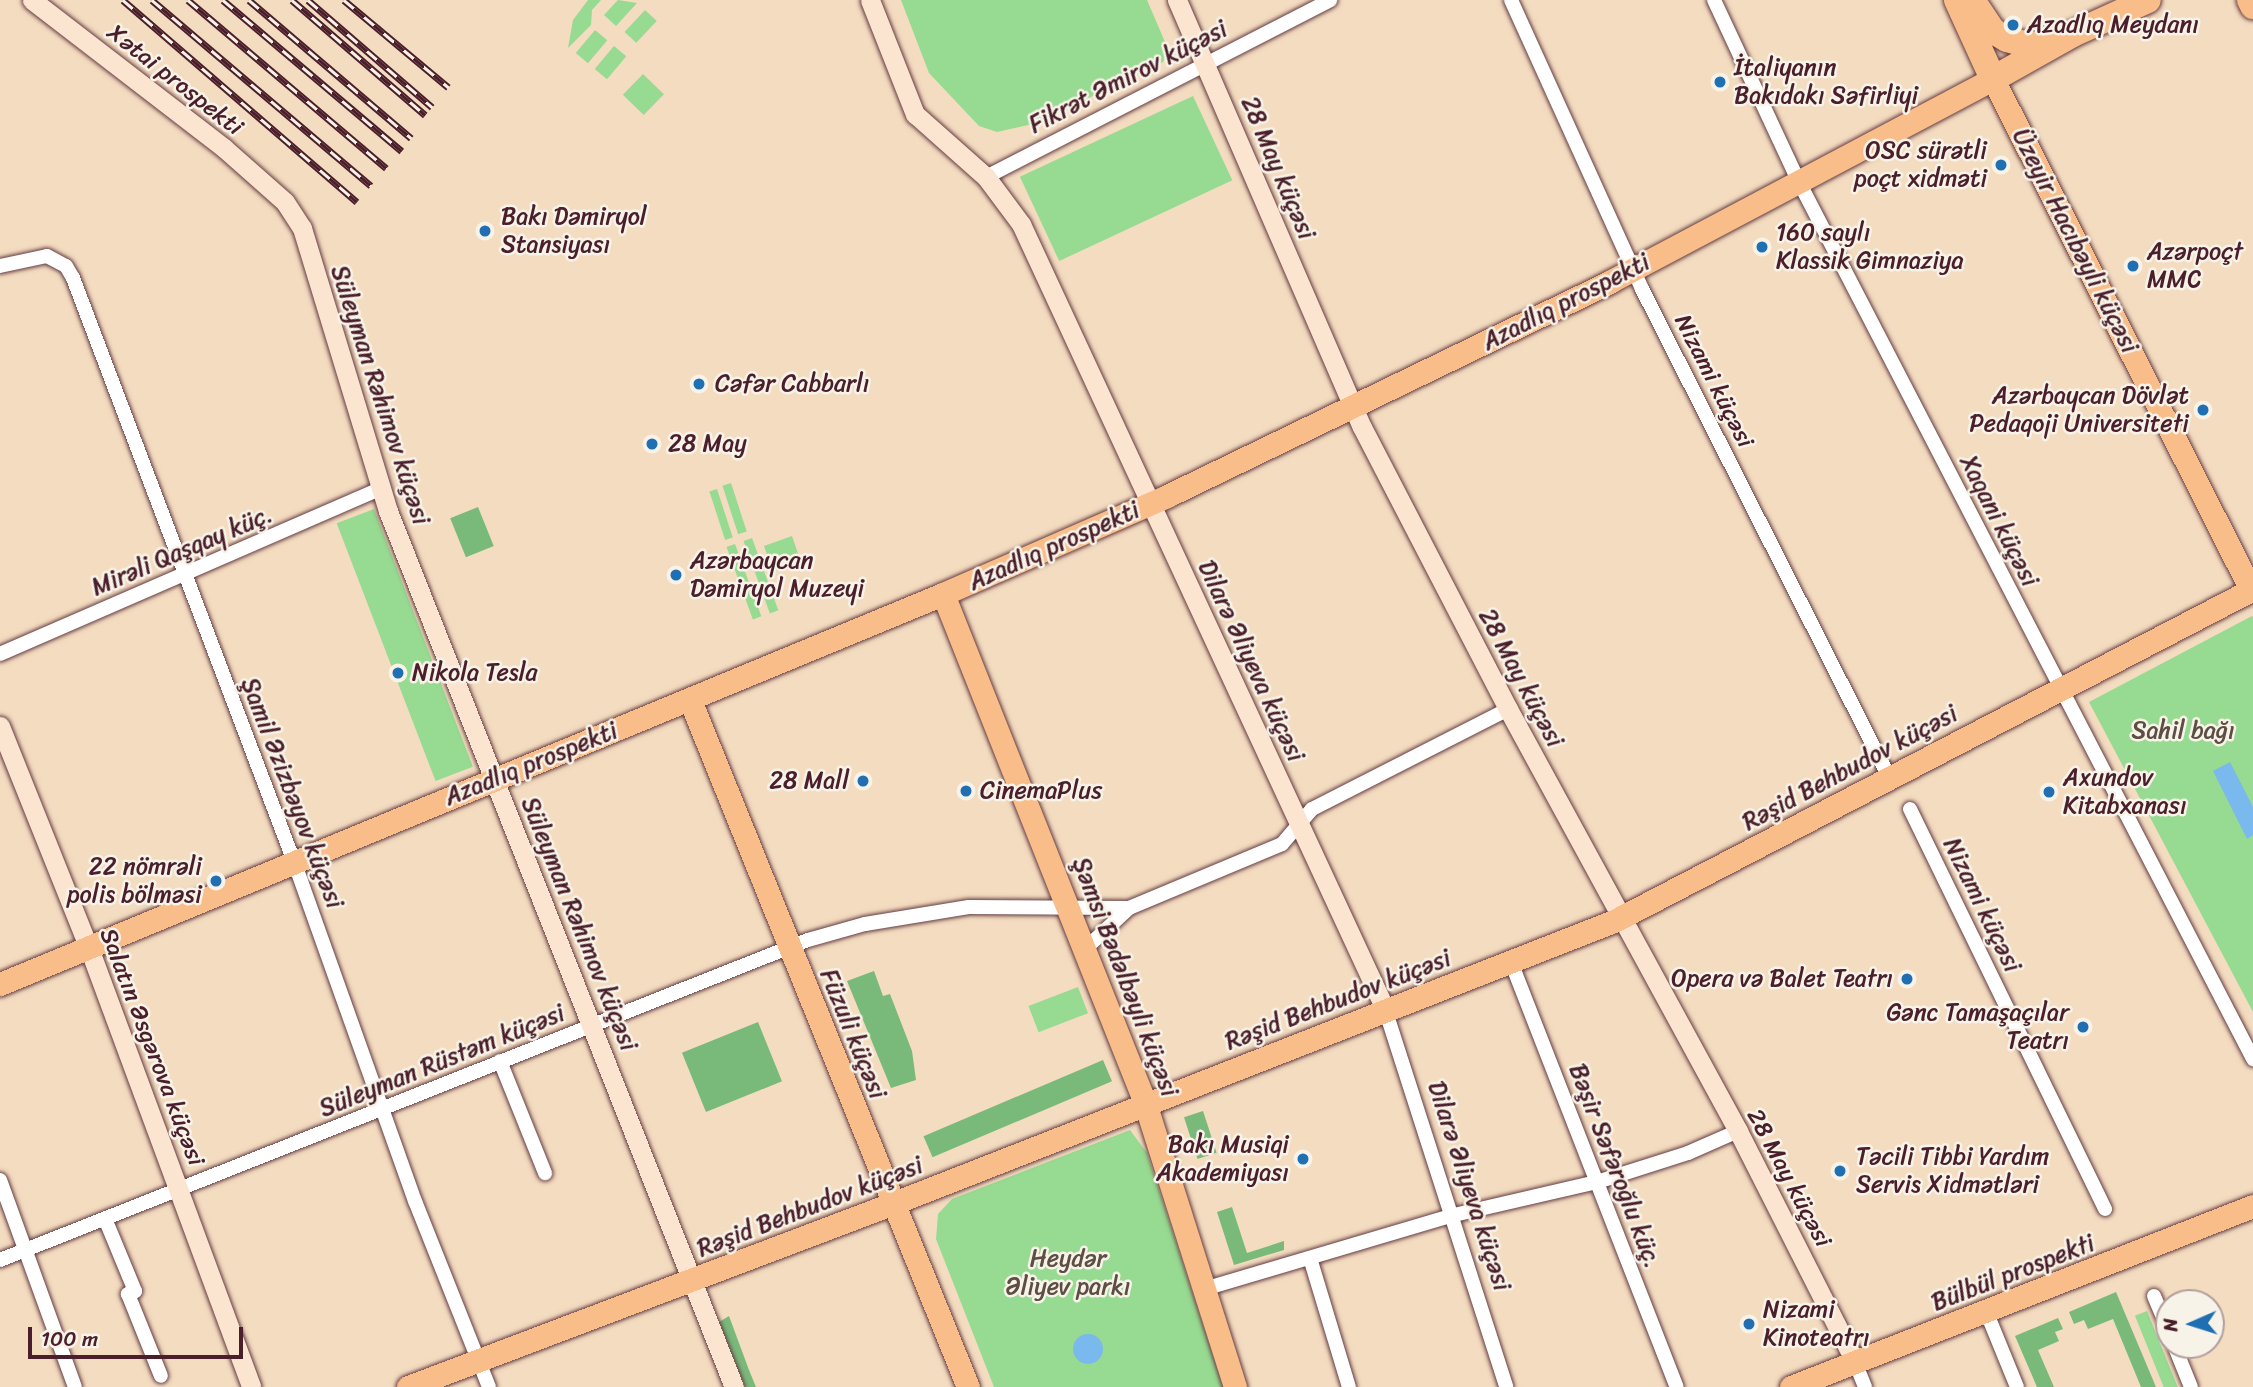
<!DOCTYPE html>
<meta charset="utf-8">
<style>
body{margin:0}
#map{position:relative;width:2253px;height:1387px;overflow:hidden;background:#f4dcc0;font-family:Sriracha,sans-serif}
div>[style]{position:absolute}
.green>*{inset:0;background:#97da91;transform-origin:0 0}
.forest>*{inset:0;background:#79ba7b;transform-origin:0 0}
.water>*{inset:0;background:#79b9ed}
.round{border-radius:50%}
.roads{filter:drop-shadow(0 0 2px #643b41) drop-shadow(0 0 2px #643b41)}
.street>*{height:14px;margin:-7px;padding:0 7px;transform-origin:7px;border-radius:7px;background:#fff}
.secondary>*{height:19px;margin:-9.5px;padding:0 9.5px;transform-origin:9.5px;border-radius:9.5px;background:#fce5d0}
.primary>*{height:23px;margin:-11.5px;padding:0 11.5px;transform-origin:11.5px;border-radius:11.5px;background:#f8bd89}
.highway>*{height:26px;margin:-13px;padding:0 13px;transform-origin:13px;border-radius:13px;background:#f8bd89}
.rail>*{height:7px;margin-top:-3.5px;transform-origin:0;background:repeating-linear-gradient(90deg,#f7f3e8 0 13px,#4a1f2b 0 26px);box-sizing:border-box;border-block:2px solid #4a1f2b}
.dots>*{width:19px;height:19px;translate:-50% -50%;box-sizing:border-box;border:4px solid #f7f3e8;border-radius:50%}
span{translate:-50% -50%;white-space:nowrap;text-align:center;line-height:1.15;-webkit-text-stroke:5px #f7f3e8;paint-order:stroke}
.poi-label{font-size:24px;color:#4a1f2b}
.left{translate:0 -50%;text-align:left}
.right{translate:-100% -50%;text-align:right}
.street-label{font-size:24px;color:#4a1f2b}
.park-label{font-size:24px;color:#5d4e44}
.north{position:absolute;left:2155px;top:1289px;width:70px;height:70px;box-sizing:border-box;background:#f7f3e8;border:2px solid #b29e9c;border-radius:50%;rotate:267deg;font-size:19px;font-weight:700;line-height:28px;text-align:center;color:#4a1f2b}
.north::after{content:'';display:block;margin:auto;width:24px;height:32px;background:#1f6fb2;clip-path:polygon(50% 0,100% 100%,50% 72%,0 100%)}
.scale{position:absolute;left:28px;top:1327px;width:215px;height:32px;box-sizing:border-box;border:4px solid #4a1f2b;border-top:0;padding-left:9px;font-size:21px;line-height:24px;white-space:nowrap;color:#4a1f2b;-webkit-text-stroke:5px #f7f3e8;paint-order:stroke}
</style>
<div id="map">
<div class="green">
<i style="clip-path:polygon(588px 0,601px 0,592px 10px,591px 25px,568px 48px,573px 20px)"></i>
<i style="clip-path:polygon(618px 0,637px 3px,616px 26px,604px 15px)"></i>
<i style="clip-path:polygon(901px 0,1147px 0,1168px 49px,1163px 62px,1037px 123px,997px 132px,979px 126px,929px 73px)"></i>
<i style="left:645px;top:10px;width:16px;height:30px;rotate:43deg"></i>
<i style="left:595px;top:30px;width:16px;height:30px;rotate:40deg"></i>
<i style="left:614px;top:46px;width:16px;height:30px;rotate:40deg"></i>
<i style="left:643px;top:74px;width:29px;height:29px;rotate:44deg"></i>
<i style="left:1193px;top:96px;width:93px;height:191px;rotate:65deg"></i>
<i style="left:731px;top:483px;width:51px;height:9px;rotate:72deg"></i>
<i style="left:717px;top:489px;width:51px;height:8px;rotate:72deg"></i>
<i style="left:374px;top:509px;width:276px;height:40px;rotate:69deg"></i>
<i style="clip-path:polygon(792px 536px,801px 562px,794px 565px,791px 558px,779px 563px,781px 569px,773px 572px,764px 546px)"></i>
<i style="left:752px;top:538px;width:77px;height:9px;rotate:70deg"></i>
<i style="left:735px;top:544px;width:77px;height:9px;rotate:70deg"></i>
<i style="clip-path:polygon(2252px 616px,2253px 617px,2253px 1012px,2089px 702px)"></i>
<i style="left:1078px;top:987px;width:28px;height:53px;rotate:69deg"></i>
<i style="clip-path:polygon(1130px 1130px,1147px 1153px,1223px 1387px,994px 1387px,936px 1239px,938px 1214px,952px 1199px)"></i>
<i style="left:2147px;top:1311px;width:82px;height:13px;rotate:68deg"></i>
</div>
<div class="forest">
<i style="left:478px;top:507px;width:42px;height:30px;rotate:68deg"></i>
<i style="clip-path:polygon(874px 971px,883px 996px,890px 994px,912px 1051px,916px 1080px,891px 1088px,847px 981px)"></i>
<i style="left:758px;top:1022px;width:64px;height:82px;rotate:68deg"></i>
<i style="left:1103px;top:1060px;width:23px;height:195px;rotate:67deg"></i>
<i style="left:1203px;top:1111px;width:44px;height:20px;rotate:72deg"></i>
<i style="clip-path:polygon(1232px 1207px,1247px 1253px,1284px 1241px,1284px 1250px,1234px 1265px,1217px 1212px)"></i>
<i style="clip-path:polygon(2116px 1292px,2156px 1387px,2141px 1387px,2113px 1319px,2088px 1329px,2084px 1320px,2074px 1324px,2069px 1312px)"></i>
<i style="clip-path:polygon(729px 1316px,749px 1370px,756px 1387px,745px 1387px,719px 1322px)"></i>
<i style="clip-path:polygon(2058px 1318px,2063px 1329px,2055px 1332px,2059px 1341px,2038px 1350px,2054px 1387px,2037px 1387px,2015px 1336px)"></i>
</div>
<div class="water">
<i style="clip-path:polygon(2230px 762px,2253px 807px,2253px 835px,2247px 839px,2213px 771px)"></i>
<i class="round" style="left:1073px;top:1334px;width:30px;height:30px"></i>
</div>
<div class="roads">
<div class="street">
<i style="left:1511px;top:0;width:317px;rotate:65.6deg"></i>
<i style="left:1642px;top:289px;width:547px;rotate:63.15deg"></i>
<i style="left:1714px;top:0;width:201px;rotate:65deg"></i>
<i style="left:1799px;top:182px;width:988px;rotate:62.63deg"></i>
<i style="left:986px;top:177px;width:387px;rotate:-27.2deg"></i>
<i style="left:0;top:266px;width:48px;rotate:-12deg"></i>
<i style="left:47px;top:256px;width:21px;rotate:28deg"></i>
<i style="left:66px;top:266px;width:14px;rotate:60deg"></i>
<i style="left:73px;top:278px;width:630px;rotate:69.26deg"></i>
<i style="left:296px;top:867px;width:355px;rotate:70.4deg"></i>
<i style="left:415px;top:1201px;width:200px;rotate:68.3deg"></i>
<i style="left:0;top:654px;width:416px;rotate:-23.5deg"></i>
<i style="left:1910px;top:809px;width:445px;rotate:64deg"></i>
<i style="left:1086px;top:948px;width:59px;rotate:-42.9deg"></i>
<i style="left:1129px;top:908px;width:166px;rotate:-22.7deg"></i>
<i style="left:1282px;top:844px;width:46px;rotate:-49.4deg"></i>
<i style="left:1312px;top:809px;width:220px;rotate:-27deg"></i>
<i style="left:1511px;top:962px;width:456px;rotate:68.7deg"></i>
<i style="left:1385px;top:1009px;width:397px;rotate:72.2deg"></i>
<i style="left:500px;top:1061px;width:121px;rotate:68.1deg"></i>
<i style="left:0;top:1180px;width:220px;rotate:70.1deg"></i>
<i style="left:106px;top:1221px;width:76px;rotate:67.5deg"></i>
<i style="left:135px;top:1291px;width:8px;rotate:157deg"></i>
<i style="left:128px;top:1294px;width:88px;rotate:68.1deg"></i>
<i style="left:1310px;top:1258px;width:135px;rotate:73.2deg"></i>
<i style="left:0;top:1260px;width:869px;rotate:-21.61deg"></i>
<i style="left:808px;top:940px;width:59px;rotate:-15.7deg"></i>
<i style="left:865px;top:924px;width:105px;rotate:-9.3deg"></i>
<i style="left:969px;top:907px;width:160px;rotate:0.4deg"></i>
<i style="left:1204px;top:1289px;width:261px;rotate:-16.5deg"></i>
<i style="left:1454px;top:1215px;width:147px;rotate:-13deg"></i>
<i style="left:1597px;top:1182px;width:96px;rotate:-17.7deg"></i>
<i style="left:1688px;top:1153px;width:55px;rotate:-23.7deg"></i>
<i style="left:2154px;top:1296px;width:39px;rotate:67deg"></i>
<i style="left:1986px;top:1311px;width:82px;rotate:67.8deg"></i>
<i style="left:2174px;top:1345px;width:45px;rotate:68deg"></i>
<i style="left:1855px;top:1362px;width:27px;rotate:68deg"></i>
</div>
<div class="secondary">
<i style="left:32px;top:0;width:242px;rotate:37.6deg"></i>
<i style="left:224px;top:148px;width:81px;rotate:41.5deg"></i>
<i style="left:285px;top:202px;width:31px;rotate:57deg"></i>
<i style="left:302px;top:228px;width:296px;rotate:73.1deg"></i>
<i style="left:388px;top:511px;width:942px;rotate:68.45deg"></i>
<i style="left:870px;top:0;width:123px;rotate:68.5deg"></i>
<i style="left:915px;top:114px;width:95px;rotate:41.6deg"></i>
<i style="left:986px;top:177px;width:59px;rotate:53.3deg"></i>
<i style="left:1021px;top:224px;width:865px;rotate:65.12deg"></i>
<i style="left:1177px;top:0;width:465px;rotate:66.6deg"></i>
<i style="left:1362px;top:427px;width:318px;rotate:62.6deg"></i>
<i style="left:1508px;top:709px;width:481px;rotate:61.4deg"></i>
<i style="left:1738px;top:1131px;width:259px;rotate:63.1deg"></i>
<i style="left:0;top:726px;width:239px;rotate:68.2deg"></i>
<i style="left:89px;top:948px;width:468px;rotate:69.7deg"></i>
</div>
<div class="primary">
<i style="left:943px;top:594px;width:548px;rotate:68.35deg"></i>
<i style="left:1145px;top:1103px;width:298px;rotate:72.4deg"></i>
<i style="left:690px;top:700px;width:741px;rotate:67.97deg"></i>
<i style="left:0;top:984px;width:1020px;rotate:-22.47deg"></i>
<i style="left:943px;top:594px;width:244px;rotate:-23.6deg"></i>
<i style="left:1167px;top:496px;width:493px;rotate:-25.8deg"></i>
<i style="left:1611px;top:281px;width:432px;rotate:-27.9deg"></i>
<i style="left:1993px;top:79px;width:572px;rotate:63.21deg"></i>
<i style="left:408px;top:1387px;width:520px;rotate:-20.74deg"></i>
<i style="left:894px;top:1203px;width:773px;rotate:-21.39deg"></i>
<i style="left:1614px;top:921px;width:720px;rotate:-27.45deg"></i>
<i style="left:1791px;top:1387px;width:496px;rotate:-21.4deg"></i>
</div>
<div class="highway">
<i style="left:1957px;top:0;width:87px;rotate:65.5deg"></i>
<i style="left:1993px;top:79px;width:92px;rotate:-29.4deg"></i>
<i style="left:2073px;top:34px;width:82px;rotate:-24.4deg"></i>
<i style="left:1972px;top:0;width:37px;rotate:56deg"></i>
<i style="left:1993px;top:31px;width:16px;rotate:30deg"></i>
<i style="left:2007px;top:39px;width:26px;rotate:16deg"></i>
<i style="left:2032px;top:46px;width:18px;rotate:-19deg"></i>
<i style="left:2250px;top:0;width:7px;rotate:63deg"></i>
</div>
</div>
<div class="rail">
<i style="left:123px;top:0;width:309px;rotate:40.8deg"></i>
<i style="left:152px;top:0;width:287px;rotate:40.3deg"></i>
<i style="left:188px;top:0;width:260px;rotate:40.3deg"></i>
<i style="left:223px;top:0;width:234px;rotate:40.2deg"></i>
<i style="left:249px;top:0;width:213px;rotate:40.4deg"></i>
<i style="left:292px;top:0;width:176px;rotate:40.8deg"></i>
<i style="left:308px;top:0;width:164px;rotate:40.8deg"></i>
<i style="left:344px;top:0;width:136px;rotate:39.9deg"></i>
</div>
<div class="dots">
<i style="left:2013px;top:25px;background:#1f6fb2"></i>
<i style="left:1720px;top:82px;background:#1f6fb2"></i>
<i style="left:2001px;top:165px;background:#1f6fb2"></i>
<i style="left:485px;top:231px;background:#1f6fb2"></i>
<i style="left:1762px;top:247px;background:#1f6fb2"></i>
<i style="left:2133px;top:266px;background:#1f6fb2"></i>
<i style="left:699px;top:384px;background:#1f6fb2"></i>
<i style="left:2203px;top:410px;background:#1f6fb2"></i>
<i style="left:652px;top:444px;background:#1f6fb2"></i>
<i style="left:676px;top:575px;background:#1f6fb2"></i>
<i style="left:398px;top:673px;background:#1f6fb2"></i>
<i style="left:863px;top:781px;background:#1f6fb2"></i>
<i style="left:966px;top:791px;background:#1f6fb2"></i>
<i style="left:2049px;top:792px;background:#1f6fb2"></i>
<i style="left:216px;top:881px;background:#1f6fb2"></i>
<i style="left:1907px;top:979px;background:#1f6fb2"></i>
<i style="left:2083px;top:1027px;background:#1f6fb2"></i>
<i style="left:1303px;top:1159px;background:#1f6fb2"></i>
<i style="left:1840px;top:1171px;background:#1f6fb2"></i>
<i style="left:1749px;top:1324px;background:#1f6fb2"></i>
</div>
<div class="poi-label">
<span class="left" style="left:2027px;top:25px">Azadlıq Meydanı</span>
<span class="left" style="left:1734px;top:82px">İtaliyanın<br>Bakıdakı Səfirliyi</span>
<span class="right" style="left:1987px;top:165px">OSC sürətli<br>poçt xidməti</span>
<span class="left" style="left:501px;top:231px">Bakı Dəmiryol<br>Stansiyası</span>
<span class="left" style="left:1776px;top:247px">160 saylı<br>Klassik Gimnaziya</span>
<span class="left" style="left:2147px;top:266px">Azərpoçt<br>MMC</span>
<span class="left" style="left:715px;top:384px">Cəfər Cabbarlı</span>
<span class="right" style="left:2189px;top:410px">Azərbaycan Dövlət<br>Pedaqoji Universiteti</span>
<span class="left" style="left:668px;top:444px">28 May</span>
<span class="left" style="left:690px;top:575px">Azərbaycan<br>Dəmiryol Muzeyi</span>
<span class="left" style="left:412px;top:673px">Nikola Tesla</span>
<span class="left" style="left:2063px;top:792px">Axundov<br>Kitabxanası</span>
<span class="right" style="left:849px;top:781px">28 Mall</span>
<span class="left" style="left:980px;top:791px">CinemaPlus</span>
<span class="right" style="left:202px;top:881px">22 nömrəli<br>polis bölməsi</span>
<span class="right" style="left:1893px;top:979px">Opera və Balet Teatrı</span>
<span class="right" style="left:2069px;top:1027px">Gənc Tamaşaçılar<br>Teatrı</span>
<span class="right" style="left:1289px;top:1159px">Bakı Musiqi<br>Akademiyası</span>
<span class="left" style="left:1856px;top:1171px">Təcili Tibbi Yardım<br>Servis Xidmətləri</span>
<span class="left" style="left:1763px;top:1324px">Nizami<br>Kinoteatrı</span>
</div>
<div class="street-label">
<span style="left:1128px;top:77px;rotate:-27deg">Fikrət Əmirov küçəsi</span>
<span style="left:175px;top:80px;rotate:38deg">Xətai prospekti</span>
<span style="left:1278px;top:168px;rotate:67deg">28 May küçəsi</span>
<span style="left:2075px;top:241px;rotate:63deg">Üzeyir Hacıbəyli küçəsi</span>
<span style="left:1566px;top:302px;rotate:-27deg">Azadlıq prospekti</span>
<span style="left:1714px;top:381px;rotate:63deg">Nizami küçəsi</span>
<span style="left:380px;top:395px;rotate:72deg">Süleyman Rəhimov küçəsi</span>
<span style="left:1999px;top:521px;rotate:63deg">Xaqani küçəsi</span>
<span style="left:1054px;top:546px;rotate:-24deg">Azadlıq prospekti</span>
<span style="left:182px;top:551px;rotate:-23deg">Mirəli Qaşqay küç.</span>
<span style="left:1251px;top:661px;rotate:65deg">Dilarə Əliyeva küçəsi</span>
<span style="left:1521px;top:678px;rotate:62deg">28 May küçəsi</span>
<span style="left:531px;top:764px;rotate:-22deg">Azadlıq prospekti</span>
<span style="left:1850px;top:768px;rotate:-28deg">Rəşid Behbudov küçəsi</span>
<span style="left:292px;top:793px;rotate:69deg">Şamil Əzizbəyov küçəsi</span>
<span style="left:1982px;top:905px;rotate:64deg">Nizami küçəsi</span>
<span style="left:579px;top:924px;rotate:68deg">Süleyman Rəhimov küçəsi</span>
<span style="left:1125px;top:977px;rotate:69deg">Şəmsi Bədəlbəyli küçəsi</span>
<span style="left:1338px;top:1000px;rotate:-21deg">Rəşid Behbudov küçəsi</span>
<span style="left:853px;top:1034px;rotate:68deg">Füzuli küçəsi</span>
<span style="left:152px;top:1047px;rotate:69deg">Salatın Əsgərova küçəsi</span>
<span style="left:442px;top:1061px;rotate:-22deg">Süleyman Rüstəm küçəsi</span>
<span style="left:1615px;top:1166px;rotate:69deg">Bəşir Səfəroğlu küç.</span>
<span style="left:1789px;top:1178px;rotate:62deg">28 May küçəsi</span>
<span style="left:1469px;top:1186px;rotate:72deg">Dilarə Əliyeva küçəsi</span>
<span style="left:810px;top:1207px;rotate:-21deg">Rəşid Behbudov küçəsi</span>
<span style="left:2013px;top:1273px;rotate:-21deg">Bülbül prospekti</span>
</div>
<div class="park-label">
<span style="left:2183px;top:731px">Sahil bağı</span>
<span style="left:1068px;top:1273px">Heydər<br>Əliyev parkı</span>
</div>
<div class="north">N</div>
<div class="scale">100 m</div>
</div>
